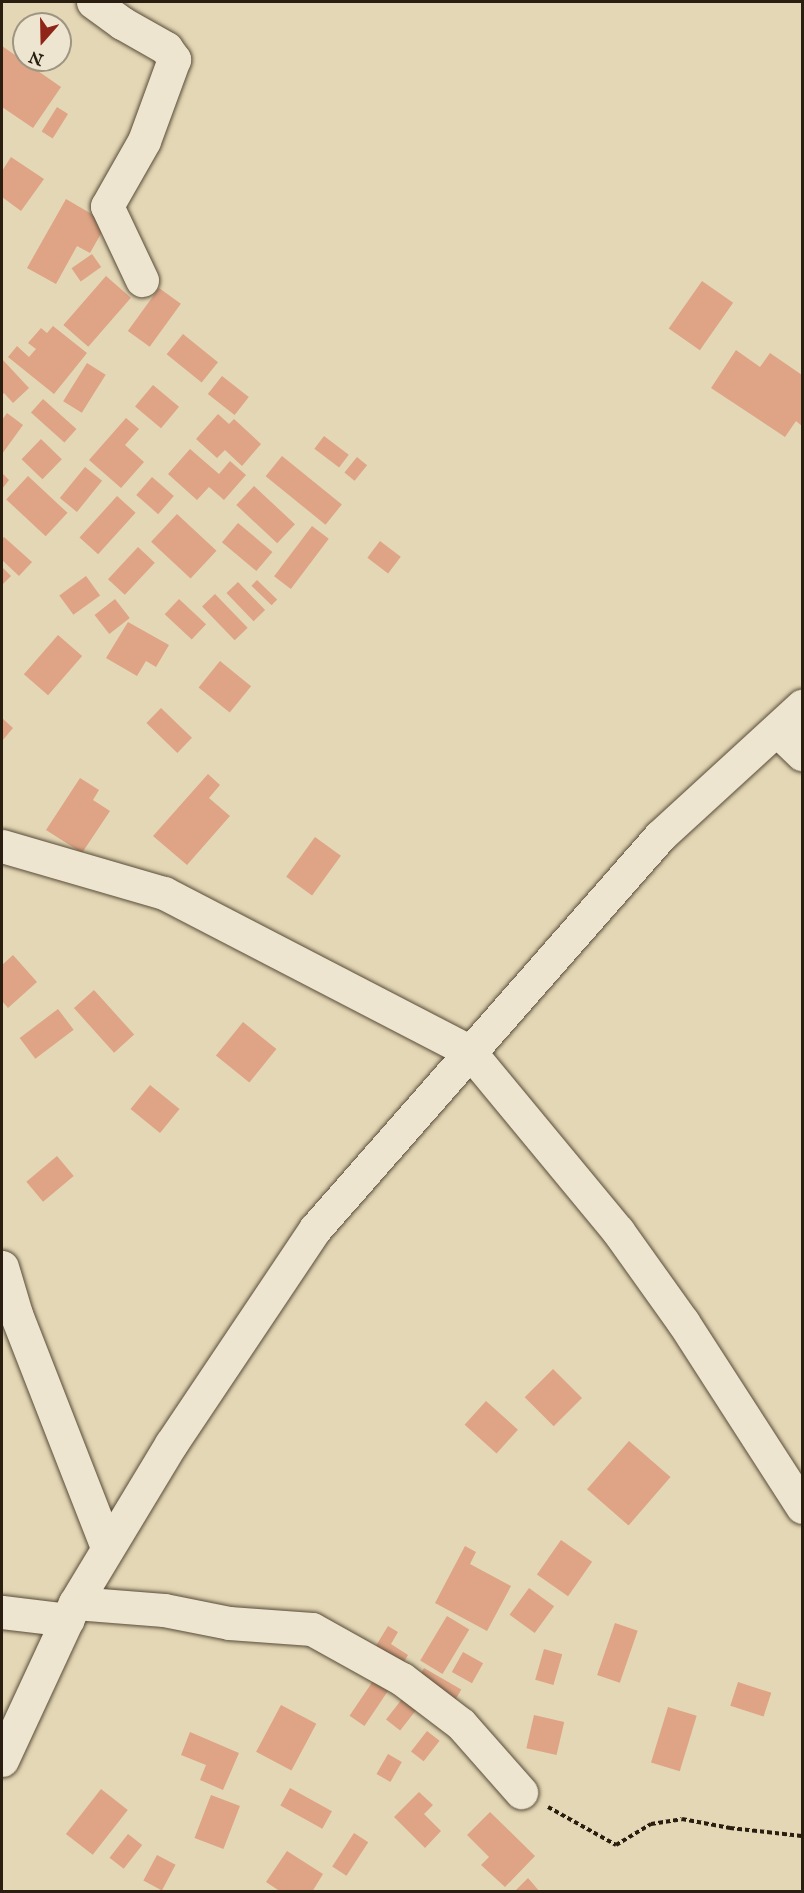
<!DOCTYPE html>
<style>
body{margin:0}
#map{position:relative;width:804px;height:1893px;overflow:hidden;background:#e4d7b5;font-family:"IM FELL English",serif}
div>[style]{position:absolute}
.building>*{inset:0;background:#dea485;transform-origin:0 0}
.path>*{height:4px;margin-top:-2px;transform-origin:0;background:repeating-linear-gradient(90deg,#291e10 0 4.5px,transparent 0 7.5px)}
.roads{filter:drop-shadow(0 0 2px #584c39) drop-shadow(0 0 2px #584c39)}
.minor>*{height:33px;margin:-16.5px;padding:0 16.5px;transform-origin:16.5px;border-radius:16.5px;background:#ede5cf}
span{translate:-50% -50%;white-space:nowrap;text-align:center;line-height:1.15;-webkit-text-stroke:5px #ede5cf;paint-order:stroke}
.frame{position:absolute;inset:0;border:3px solid #291e10;pointer-events:none}
.north{position:absolute;left:12px;top:12px;width:60px;height:60px;box-sizing:border-box;background:#ede5cf;border:2px solid #9f9583;border-radius:50%;rotate:200deg;font-size:16px;font-weight:700;line-height:24px;text-align:center;color:#291e10}
.north::after{content:'';display:block;margin:auto;width:21px;height:27px;background:#8f2418;clip-path:polygon(50% 0,100% 100%,50% 72%,0 100%)}
</style>
<div id="map">
<div class="building">
<i style="clip-path:polygon(2px 46px,61px 87px,33px 128px,2px 107px)"></i>
<i style="left:57px;top:107px;width:13px;height:29px;rotate:32deg"></i>
<i style="clip-path:polygon(11px 157px,44px 179px,21px 211px,2px 197px,2px 171px)"></i>
<i style="clip-path:polygon(66px 199px,107px 223px,90px 253px,77px 246px,56px 284px,27px 268px)"></i>
<i style="left:92px;top:254px;width:16px;height:25px;rotate:55deg"></i>
<i style="left:106px;top:276px;width:33px;height:65px;rotate:41deg"></i>
<i style="left:702px;top:281px;width:38px;height:58px;rotate:35deg"></i>
<i style="left:159px;top:288px;width:27px;height:53px;rotate:36deg"></i>
<i style="clip-path:polygon(53px 326px,87px 353px,54px 394px,8px 357px,17px 346px,29px 357px,36px 349px,28px 343px,41px 328px,47px 333px)"></i>
<i style="left:183px;top:334px;width:45px;height:26px;rotate:39deg"></i>
<i style="clip-path:polygon(736px 350px,760px 367px,770px 353px,802px 375px,802px 426px,796px 421px,785px 437px,711px 388px)"></i>
<i style="clip-path:polygon(2px 359px,29px 388px,13px 403px,4px 393px,2px 396px)"></i>
<i style="left:87px;top:363px;width:22px;height:45px;rotate:32deg"></i>
<i style="left:222px;top:376px;width:34px;height:23px;rotate:38deg"></i>
<i style="left:153px;top:385px;width:34px;height:28px;rotate:40deg"></i>
<i style="left:43px;top:399px;width:45px;height:18px;rotate:42deg"></i>
<i style="clip-path:polygon(7px 413px,23px 425px,2px 454px,2px 420px)"></i>
<i style="clip-path:polygon(218px 414px,229px 424px,234px 419px,261px 444px,242px 466px,225px 450px,217px 458px,196px 439px)"></i>
<i style="clip-path:polygon(126px 418px,139px 429px,125px 445px,144px 462px,121px 488px,89px 460px)"></i>
<i style="left:324px;top:436px;width:31px;height:16px;rotate:37deg"></i>
<i style="left:41px;top:439px;width:29px;height:28px;rotate:44deg"></i>
<i style="clip-path:polygon(190px 449px,219px 474px,230px 461px,246px 475px,224px 500px,209px 487px,197px 500px,168px 474px)"></i>
<i style="left:282px;top:456px;width:77px;height:26px;rotate:39deg"></i>
<i style="left:357px;top:457px;width:13px;height:20px;rotate:39deg"></i>
<i style="left:85px;top:467px;width:22px;height:40px;rotate:39deg"></i>
<i style="clip-path:polygon(2px 473px,9px 480px,2px 489px)"></i>
<i style="left:28px;top:476px;width:54px;height:32px;rotate:43deg"></i>
<i style="left:152px;top:477px;width:29px;height:24px;rotate:41deg"></i>
<i style="left:254px;top:486px;width:56px;height:26px;rotate:43deg"></i>
<i style="left:117px;top:496px;width:25px;height:56px;rotate:42deg"></i>
<i style="left:177px;top:514px;width:54px;height:38px;rotate:43deg"></i>
<i style="left:238px;top:523px;width:45px;height:25px;rotate:40deg"></i>
<i style="left:312px;top:526px;width:21px;height:63px;rotate:37deg"></i>
<i style="clip-path:polygon(4px 537px,32px 562px,19px 576px,2px 560px,2px 539px)"></i>
<i style="left:380px;top:541px;width:26px;height:21px;rotate:37deg"></i>
<i style="left:138px;top:547px;width:23px;height:44px;rotate:43deg"></i>
<i style="clip-path:polygon(2px 567px,11px 576px,2px 585px)"></i>
<i style="left:86px;top:576px;width:24px;height:33px;rotate:54deg"></i>
<i style="left:257px;top:580px;width:28px;height:8px;rotate:44deg"></i>
<i style="left:238px;top:582px;width:39px;height:16px;rotate:46deg"></i>
<i style="left:215px;top:594px;width:47px;height:18px;rotate:46deg"></i>
<i style="left:115px;top:599px;width:24px;height:26px;rotate:52deg"></i>
<i style="left:179px;top:599px;width:37px;height:21px;rotate:43deg"></i>
<i style="clip-path:polygon(128px 622px,169px 645px,156px 667px,146px 661px,137px 676px,106px 658px)"></i>
<i style="left:58px;top:635px;width:32px;height:52px;rotate:41deg"></i>
<i style="left:220px;top:661px;width:40px;height:34px;rotate:39deg"></i>
<i style="left:161px;top:708px;width:43px;height:21px;rotate:44deg"></i>
<i style="clip-path:polygon(2px 718px,13px 728px,2px 741px)"></i>
<i style="clip-path:polygon(208px 774px,220px 785px,209px 798px,230px 816px,187px 865px,153px 836px)"></i>
<i style="clip-path:polygon(80px 778px,99px 790px,93px 800px,110px 811px,82px 853px,46px 830px)"></i>
<i style="left:315px;top:837px;width:32px;height:49px;rotate:36deg"></i>
<i style="clip-path:polygon(13px 955px,37px 982px,8px 1008px,2px 1001px,2px 965px)"></i>
<i style="left:94px;top:990px;width:60px;height:27px;rotate:48deg"></i>
<i style="left:58px;top:1009px;width:26px;height:48px;rotate:53deg"></i>
<i style="left:243px;top:1022px;width:43px;height:43px;rotate:39deg"></i>
<i style="left:150px;top:1085px;width:38px;height:31px;rotate:39deg"></i>
<i style="left:57px;top:1156px;width:26px;height:40px;rotate:50deg"></i>
<i style="left:553px;top:1369px;width:41px;height:40px;rotate:45deg"></i>
<i style="left:486px;top:1401px;width:43px;height:32px;rotate:42deg"></i>
<i style="left:629px;top:1441px;width:55px;height:64px;rotate:41deg"></i>
<i style="left:561px;top:1540px;width:38px;height:42px;rotate:35deg"></i>
<i style="clip-path:polygon(465px 1546px,476px 1552px,470px 1564px,511px 1586px,487px 1631px,435px 1603px)"></i>
<i style="left:529px;top:1588px;width:31px;height:33px;rotate:36deg"></i>
<i style="left:447px;top:1616px;width:26px;height:52px;rotate:31deg"></i>
<i style="left:615px;top:1623px;width:24px;height:55px;rotate:19deg"></i>
<i style="clip-path:polygon(388px 1626px,398px 1632px,391px 1644px,408px 1655px,402px 1665px,374px 1649px)"></i>
<i style="left:544px;top:1649px;width:19px;height:32px;rotate:16deg"></i>
<i style="left:463px;top:1652px;width:23px;height:23px;rotate:29deg"></i>
<i style="left:424px;top:1668px;width:43px;height:15px;rotate:30deg"></i>
<i style="left:373px;top:1681px;width:18px;height:42px;rotate:34deg"></i>
<i style="left:738px;top:1682px;width:35px;height:25px;rotate:18deg"></i>
<i style="left:402px;top:1699px;width:18px;height:26px;rotate:38deg"></i>
<i style="left:281px;top:1705px;width:40px;height:53px;rotate:28deg"></i>
<i style="left:668px;top:1707px;width:30px;height:58px;rotate:17deg"></i>
<i style="left:534px;top:1715px;width:31px;height:34px;rotate:13deg"></i>
<i style="left:427px;top:1731px;width:16px;height:26px;rotate:38deg"></i>
<i style="clip-path:polygon(190px 1732px,239px 1753px,223px 1790px,200px 1780px,206px 1765px,181px 1755px)"></i>
<i style="left:388px;top:1754px;width:16px;height:23px;rotate:30deg"></i>
<i style="left:290px;top:1788px;width:48px;height:20px;rotate:29deg"></i>
<i style="left:101px;top:1789px;width:34px;height:57px;rotate:38deg"></i>
<i style="clip-path:polygon(419px 1792px,433px 1805px,424px 1814px,441px 1831px,425px 1848px,394px 1817px)"></i>
<i style="left:211px;top:1795px;width:31px;height:46px;rotate:21deg"></i>
<i style="clip-path:polygon(490px 1812px,535px 1856px,505px 1887px,481px 1865px,489px 1857px,467px 1835px)"></i>
<i style="left:354px;top:1833px;width:17px;height:40px;rotate:33deg"></i>
<i style="left:128px;top:1834px;width:18px;height:30px;rotate:38deg"></i>
<i style="clip-path:polygon(287px 1851px,323px 1874px,312px 1892px,281px 1892px,266px 1882px)"></i>
<i style="left:157px;top:1855px;width:21px;height:29px;rotate:28deg"></i>
<i style="clip-path:polygon(528px 1878px,540px 1892px,514px 1892px)"></i>
</div>
<div class="path">
<i style="left:548px;top:1807px;width:78px;rotate:29.2deg"></i>
<i style="left:616px;top:1845px;width:41px;rotate:-31deg"></i>
<i style="left:651px;top:1824px;width:31px;rotate:-9deg"></i>
<i style="left:682px;top:1819px;width:49px;rotate:10.6deg"></i>
<i style="left:730px;top:1828px;width:72px;rotate:6.3deg"></i>
</div>
<div class="roads">
<div class="minor">
<i style="left:93px;top:2px;width:36px;rotate:36deg"></i>
<i style="left:122px;top:23px;width:51px;rotate:29.6deg"></i>
<i style="left:166px;top:48px;width:14px;rotate:54deg"></i>
<i style="left:174px;top:59px;width:87px;rotate:110.1deg"></i>
<i style="left:144px;top:141px;width:75px;rotate:119.6deg"></i>
<i style="left:107px;top:206px;width:82px;rotate:64.7deg"></i>
<i style="left:777px;top:730px;width:35px;rotate:44deg"></i>
<i style="left:2px;top:846px;width:169px;rotate:16.2deg"></i>
<i style="left:164px;top:893px;width:343px;rotate:27.4deg"></i>
<i style="left:469px;top:1051px;width:234px;rotate:50.4deg"></i>
<i style="left:618px;top:1231px;width:112px;rotate:54.5deg"></i>
<i style="left:683px;top:1322px;width:220px;rotate:57.2deg"></i>
<i style="left:2px;top:1267px;width:49px;rotate:73.4deg"></i>
<i style="left:16px;top:1314px;width:251px;rotate:68.7deg"></i>
<i style="left:75px;top:1603px;width:89px;rotate:4.5deg"></i>
<i style="left:164px;top:1610px;width:66px;rotate:11.3deg"></i>
<i style="left:229px;top:1623px;width:83px;rotate:4.1deg"></i>
<i style="left:312px;top:1629px;width:103px;rotate:29.1deg"></i>
<i style="left:402px;top:1679px;width:74px;rotate:37.3deg"></i>
<i style="left:461px;top:1724px;width:91px;rotate:48.6deg"></i>
<i style="left:2px;top:1612px;width:66px;rotate:6.9deg"></i>
<i style="left:2px;top:1760px;width:173px;rotate:-65.1deg"></i>
<i style="left:75px;top:1603px;width:186px;rotate:-58.9deg"></i>
<i style="left:171px;top:1444px;width:259px;rotate:-56.2deg"></i>
<i style="left:315px;top:1229px;width:523px;rotate:-48.72deg"></i>
<i style="left:660px;top:836px;width:193px;rotate:-42.5deg"></i>
</div>
</div>
<div class="frame"></div>
<div class="north">N</div>
</div>
